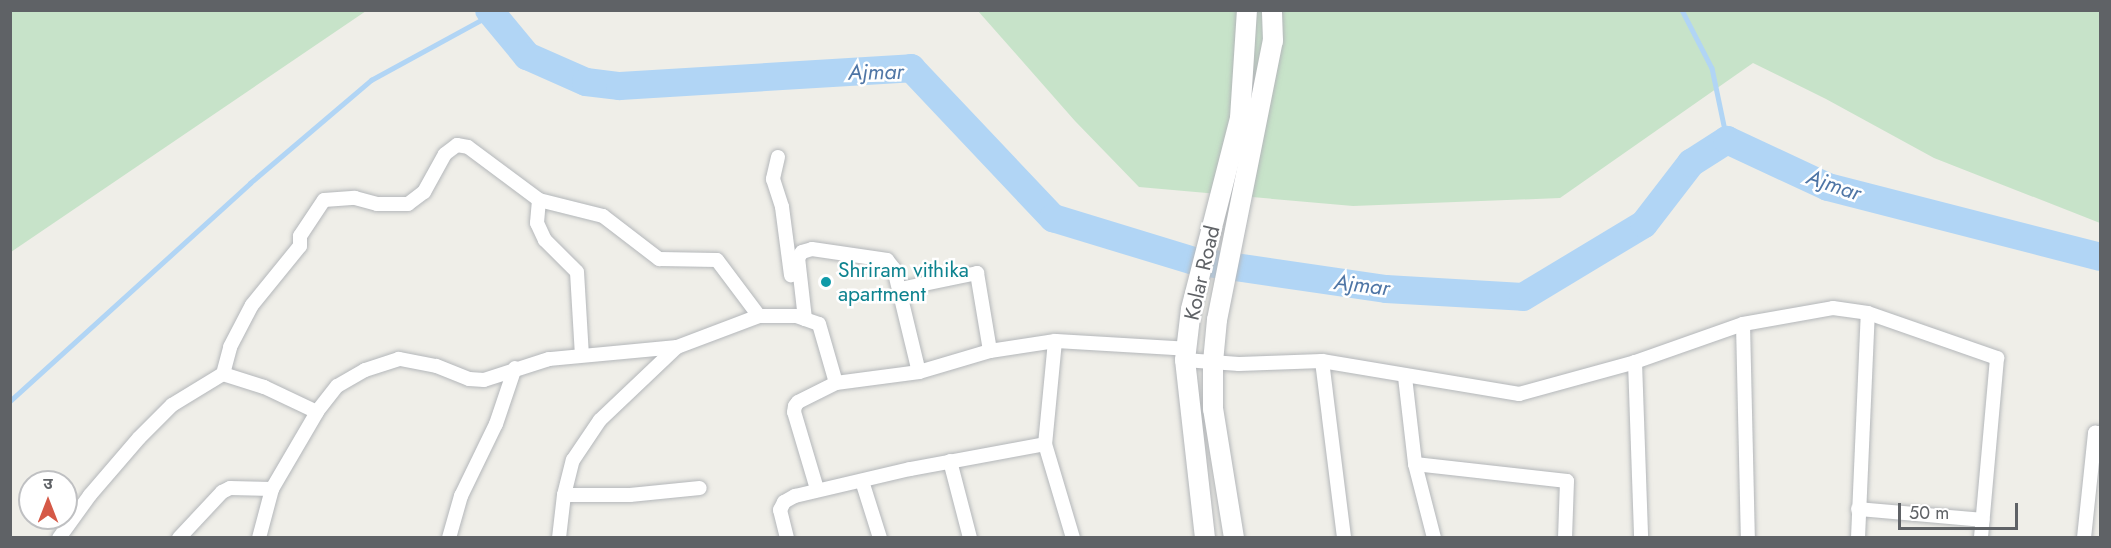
<!DOCTYPE html>
<meta charset="utf-8">
<style>
body{margin:0}
#map{position:relative;width:2111px;height:548px;overflow:hidden;background:#efeee8;font-family:Jost,"Noto Sans Devanagari",sans-serif}
div>[style]{position:absolute}
.green>*{inset:0;background:#c7e3c9}
.stream>*{height:4.5px;margin:-2.25px;padding:0 2.25px;transform-origin:2.25px;border-radius:2.25px;background:#b1d5f5}
.river>*{height:28px;margin:-14px;padding:0 14px;transform-origin:14px;border-radius:14px;background:#b1d5f5}
.roads{filter:drop-shadow(0 0 2px #b4b7ba) drop-shadow(0 0 2px #b4b7ba)}
.minor>*{height:14px;margin:-7px;padding:0 7px;transform-origin:7px;border-radius:7px;background:#fff}
.secondary>*{height:20px;margin:-10px;padding:0 10px;transform-origin:10px;border-radius:10px;background:#fff}
.dots>*{width:16px;height:16px;translate:-50% -50%;box-sizing:border-box;border:3px solid #fff;border-radius:50%}
span{translate:-50% -50%;white-space:nowrap;text-align:center;line-height:1.15;-webkit-text-stroke:5px #fff;paint-order:stroke}
.culture-label{font-size:21px;color:#0d838f}
.left{translate:0 -50%;text-align:left}
.street-label{font-size:21px;color:#5f6266}
.water-label{font-size:22px;color:#4f76a6;font-style:italic}
.frame{position:absolute;inset:0;border:12px solid #5f6266;pointer-events:none}
.north{position:absolute;left:18px;top:470px;width:60px;height:60px;box-sizing:border-box;background:#fff;border:2px solid #bfc0c2;border-radius:50%;rotate:0deg;font-size:16px;font-weight:700;line-height:24px;text-align:center;color:#5f6266}
.north::after{content:'';display:block;margin:auto;width:21px;height:27px;background:#d55947;clip-path:polygon(50% 0,100% 100%,50% 72%,0 100%)}
.scale{position:absolute;left:1898px;top:503px;width:120px;height:27px;box-sizing:border-box;border:3px solid #5f6266;border-top:0;padding-left:8px;font-size:18px;line-height:21px;white-space:nowrap;color:#5f6266;-webkit-text-stroke:4px #fff;paint-order:stroke}
</style>
<div id="map">
<div class="green">
<i style="clip-path:polygon(11px 10px,366px 10px,366px 11px,11px 252px)"></i>
<i style="clip-path:polygon(978px 11px,2100px 11px,2100px 223px,1934px 158px,1826px 99px,1753px 63px,1560px 198px,1353px 206px,1139px 187px,1075px 121px)"></i>
</div>
<div class="stream">
<i style="left:1682px;top:10px;width:65px;rotate:62.7deg"></i>
<i style="left:1712px;top:68px;width:74px;rotate:78.2deg"></i>
<i style="left:10px;top:401px;width:324px;rotate:-42.2deg"></i>
<i style="left:250px;top:183px;width:159px;rotate:-40.4deg"></i>
<i style="left:371px;top:80px;width:138px;rotate:-28.6deg"></i>
</div>
<div class="river">
<i style="left:489px;top:10px;width:60px;rotate:50.4deg"></i>
<i style="left:527px;top:56px;width:64px;rotate:23.8deg"></i>
<i style="left:586px;top:82px;width:34px;rotate:7deg"></i>
<i style="left:620px;top:86px;width:292px;rotate:-3.5deg"></i>
<i style="left:911px;top:68px;width:207px;rotate:46.6deg"></i>
<i style="left:1053px;top:218px;width:147px;rotate:17deg"></i>
<i style="left:1194px;top:261px;width:194px;rotate:8.3deg"></i>
<i style="left:1386px;top:289px;width:137px;rotate:3.3deg"></i>
<i style="left:1523px;top:297px;width:141px;rotate:-31.1deg"></i>
<i style="left:1644px;top:224px;width:77px;rotate:-52.4deg"></i>
<i style="left:1691px;top:163px;width:43px;rotate:-32.6deg"></i>
<i style="left:1727px;top:140px;width:111px;rotate:25deg"></i>
<i style="left:1828px;top:187px;width:281px;rotate:14.4deg"></i>
</div>
<div class="roads">
<div class="minor">
<i style="left:778px;top:157px;width:23px;rotate:103deg"></i>
<i style="left:773px;top:179px;width:29px;rotate:72deg"></i>
<i style="left:782px;top:207px;width:69px;rotate:82.5deg"></i>
<i style="left:539px;top:200px;width:23px;rotate:95deg"></i>
<i style="left:537px;top:223px;width:19px;rotate:65deg"></i>
<i style="left:545px;top:240px;width:45px;rotate:45deg"></i>
<i style="left:577px;top:272px;width:83px;rotate:86.6deg"></i>
<i style="left:900px;top:289px;width:79px;rotate:-11.7deg"></i>
<i style="left:977px;top:273px;width:79px;rotate:80.5deg"></i>
<i style="left:805px;top:319px;width:61px;rotate:-96.5deg"></i>
<i style="left:798px;top:258px;width:7px;rotate:-56deg"></i>
<i style="left:802px;top:252px;width:10px;rotate:-17deg"></i>
<i style="left:812px;top:249px;width:76px;rotate:8.3deg"></i>
<i style="left:887px;top:260px;width:11px;rotate:52deg"></i>
<i style="left:894px;top:269px;width:106px;rotate:76.4deg"></i>
<i style="left:1743px;top:324px;width:214px;rotate:88.7deg"></i>
<i style="left:1055px;top:341px;width:103px;rotate:95.5deg"></i>
<i style="left:1045px;top:444px;width:98px;rotate:73.4deg"></i>
<i style="left:677px;top:347px;width:129px;rotate:174.6deg"></i>
<i style="left:549px;top:359px;width:68px;rotate:162.1deg"></i>
<i style="left:484px;top:380px;width:15px;rotate:-176deg"></i>
<i style="left:469px;top:379px;width:35px;rotate:-158deg"></i>
<i style="left:436px;top:366px;width:38px;rotate:-169deg"></i>
<i style="left:399px;top:359px;width:36px;rotate:162deg"></i>
<i style="left:365px;top:370px;width:32px;rotate:150deg"></i>
<i style="left:337px;top:386px;width:33px;rotate:128deg"></i>
<i style="left:317px;top:412px;width:59px;rotate:-154.7deg"></i>
<i style="left:264px;top:387px;width:43px;rotate:-162.4deg"></i>
<i style="left:223px;top:374px;width:28px;rotate:-75deg"></i>
<i style="left:230px;top:347px;width:47px;rotate:-62.4deg"></i>
<i style="left:252px;top:305px;width:76px;rotate:-50.9deg"></i>
<i style="left:300px;top:246px;width:10px;rotate:-90deg"></i>
<i style="left:300px;top:236px;width:43px;rotate:-56.3deg"></i>
<i style="left:324px;top:200px;width:31px;rotate:-4deg"></i>
<i style="left:355px;top:198px;width:23px;rotate:15deg"></i>
<i style="left:377px;top:204px;width:31px"></i>
<i style="left:408px;top:204px;width:20px;rotate:-37deg"></i>
<i style="left:424px;top:192px;width:43px;rotate:-61.1deg"></i>
<i style="left:445px;top:154px;width:15px;rotate:-37deg"></i>
<i style="left:457px;top:145px;width:11px;rotate:10deg"></i>
<i style="left:468px;top:147px;width:89px;rotate:36.7deg"></i>
<i style="left:539px;top:200px;width:66px;rotate:14deg"></i>
<i style="left:603px;top:216px;width:71px;rotate:37.5deg"></i>
<i style="left:659px;top:259px;width:58px;rotate:1deg"></i>
<i style="left:717px;top:260px;width:70px;rotate:53.1deg"></i>
<i style="left:1185px;top:360px;width:54px;rotate:4.2deg"></i>
<i style="left:1239px;top:364px;width:83px;rotate:-2.1deg"></i>
<i style="left:1322px;top:361px;width:200px;rotate:9.5deg"></i>
<i style="left:1519px;top:394px;width:120px;rotate:-15.4deg"></i>
<i style="left:1635px;top:362px;width:114px;rotate:-19.4deg"></i>
<i style="left:1743px;top:324px;width:91px;rotate:-10.1deg"></i>
<i style="left:1833px;top:308px;width:35px;rotate:8deg"></i>
<i style="left:1868px;top:313px;width:137px;rotate:19.2deg"></i>
<i style="left:1997px;top:358px;width:181px;rotate:95.1deg"></i>
<i style="left:1322px;top:361px;width:178px;rotate:82.9deg"></i>
<i style="left:1635px;top:362px;width:176px;rotate:88deg"></i>
<i style="left:1405px;top:377px;width:88px;rotate:83.4deg"></i>
<i style="left:1415px;top:464px;width:76px;rotate:75.6deg"></i>
<i style="left:950px;top:461px;width:80px;rotate:75.4deg"></i>
<i style="left:1415px;top:464px;width:153px;rotate:6.4deg"></i>
<i style="left:1567px;top:481px;width:57px;rotate:92deg"></i>
<i style="left:862px;top:481px;width:60px;rotate:72.5deg"></i>
<i style="left:817px;top:489px;width:80px;rotate:-106.6deg"></i>
<i style="left:794px;top:412px;width:6px;rotate:-81deg"></i>
<i style="left:795px;top:406px;width:5px;rotate:-53deg"></i>
<i style="left:798px;top:402px;width:42px;rotate:-26.6deg"></i>
<i style="left:836px;top:383px;width:84px;rotate:-7.5deg"></i>
<i style="left:919px;top:372px;width:74px;rotate:-16.5deg"></i>
<i style="left:990px;top:351px;width:66px;rotate:-8.7deg"></i>
<i style="left:1055px;top:341px;width:133px;rotate:3.4deg"></i>
<i style="left:564px;top:495px;width:66px"></i>
<i style="left:630px;top:495px;width:70px;rotate:-5.7deg"></i>
<i style="left:1858px;top:509px;width:125px;rotate:5deg"></i>
<i style="left:59px;top:538px;width:53px;rotate:-54.2deg"></i>
<i style="left:90px;top:495px;width:75px;rotate:-49.3deg"></i>
<i style="left:139px;top:438px;width:47px;rotate:-45deg"></i>
<i style="left:172px;top:405px;width:60px;rotate:-31.3deg"></i>
<i style="left:179px;top:538px;width:63px;rotate:-46.9deg"></i>
<i style="left:222px;top:492px;width:9px;rotate:-27deg"></i>
<i style="left:230px;top:488px;width:42px;rotate:1.4deg"></i>
<i style="left:259px;top:538px;width:51px;rotate:-75.1deg"></i>
<i style="left:272px;top:489px;width:89px;rotate:-59.7deg"></i>
<i style="left:449px;top:538px;width:44px;rotate:-74.1deg"></i>
<i style="left:461px;top:496px;width:80px;rotate:-64.1deg"></i>
<i style="left:496px;top:424px;width:59px;rotate:-71.3deg"></i>
<i style="left:559px;top:538px;width:43px;rotate:-83.4deg"></i>
<i style="left:564px;top:495px;width:36px;rotate:-76deg"></i>
<i style="left:573px;top:460px;width:48px;rotate:-56deg"></i>
<i style="left:600px;top:420px;width:106px;rotate:-43.5deg"></i>
<i style="left:677px;top:347px;width:88px;rotate:-20.7deg"></i>
<i style="left:759px;top:316px;width:37px"></i>
<i style="left:796px;top:316px;width:24px;rotate:19deg"></i>
<i style="left:819px;top:324px;width:61px;rotate:73.9deg"></i>
<i style="left:787px;top:538px;width:29px;rotate:-104deg"></i>
<i style="left:780px;top:510px;width:9px;rotate:-63deg"></i>
<i style="left:784px;top:502px;width:13px;rotate:-29deg"></i>
<i style="left:795px;top:496px;width:118px;rotate:-13.2deg"></i>
<i style="left:910px;top:469px;width:137px;rotate:-10.5deg"></i>
<i style="left:1858px;top:538px;width:225px;rotate:-87.5deg"></i>
<i style="left:2084px;top:538px;width:106px;rotate:-84deg"></i>
<i style="left:2095px;top:433px;width:5px"></i>
</div>
<div class="secondary">
<i style="left:1205px;top:538px;width:179px;rotate:-96.4deg"></i>
<i style="left:1185px;top:360px;width:51px;rotate:-83.3deg"></i>
<i style="left:1191px;top:309px;width:197px;rotate:-75.6deg"></i>
<i style="left:1240px;top:118px;width:108px;rotate:-86.3deg"></i>
<i style="left:1234px;top:538px;width:131px;rotate:-99.2deg"></i>
<i style="left:1213px;top:409px;width:47px;rotate:-90deg"></i>
<i style="left:1213px;top:362px;width:42px;rotate:-84.6deg"></i>
<i style="left:1217px;top:320px;width:285px;rotate:-78.7deg"></i>
<i style="left:1273px;top:41px;width:31px;rotate:-92deg"></i>
</div>
</div>
<div class="dots">
<i style="left:826px;top:282px;background:#0f9aa8"></i>
</div>
<div class="culture-label">
<span class="left" style="left:838px;top:282px">Shriram vithika<br>apartment</span>
</div>
<div class="street-label">
<span style="left:1202px;top:273px;rotate:-77deg">Kolar Road</span>
</div>
<div class="water-label">
<span style="left:876px;top:72px;rotate:-1deg">Ajmar</span>
<span style="left:1834px;top:185px;rotate:19deg">Ajmar</span>
<span style="left:1362px;top:285px;rotate:7deg">Ajmar</span>
</div>
<div class="frame"></div>
<div class="north">उ</div>
<div class="scale">50 m</div>
</div>
